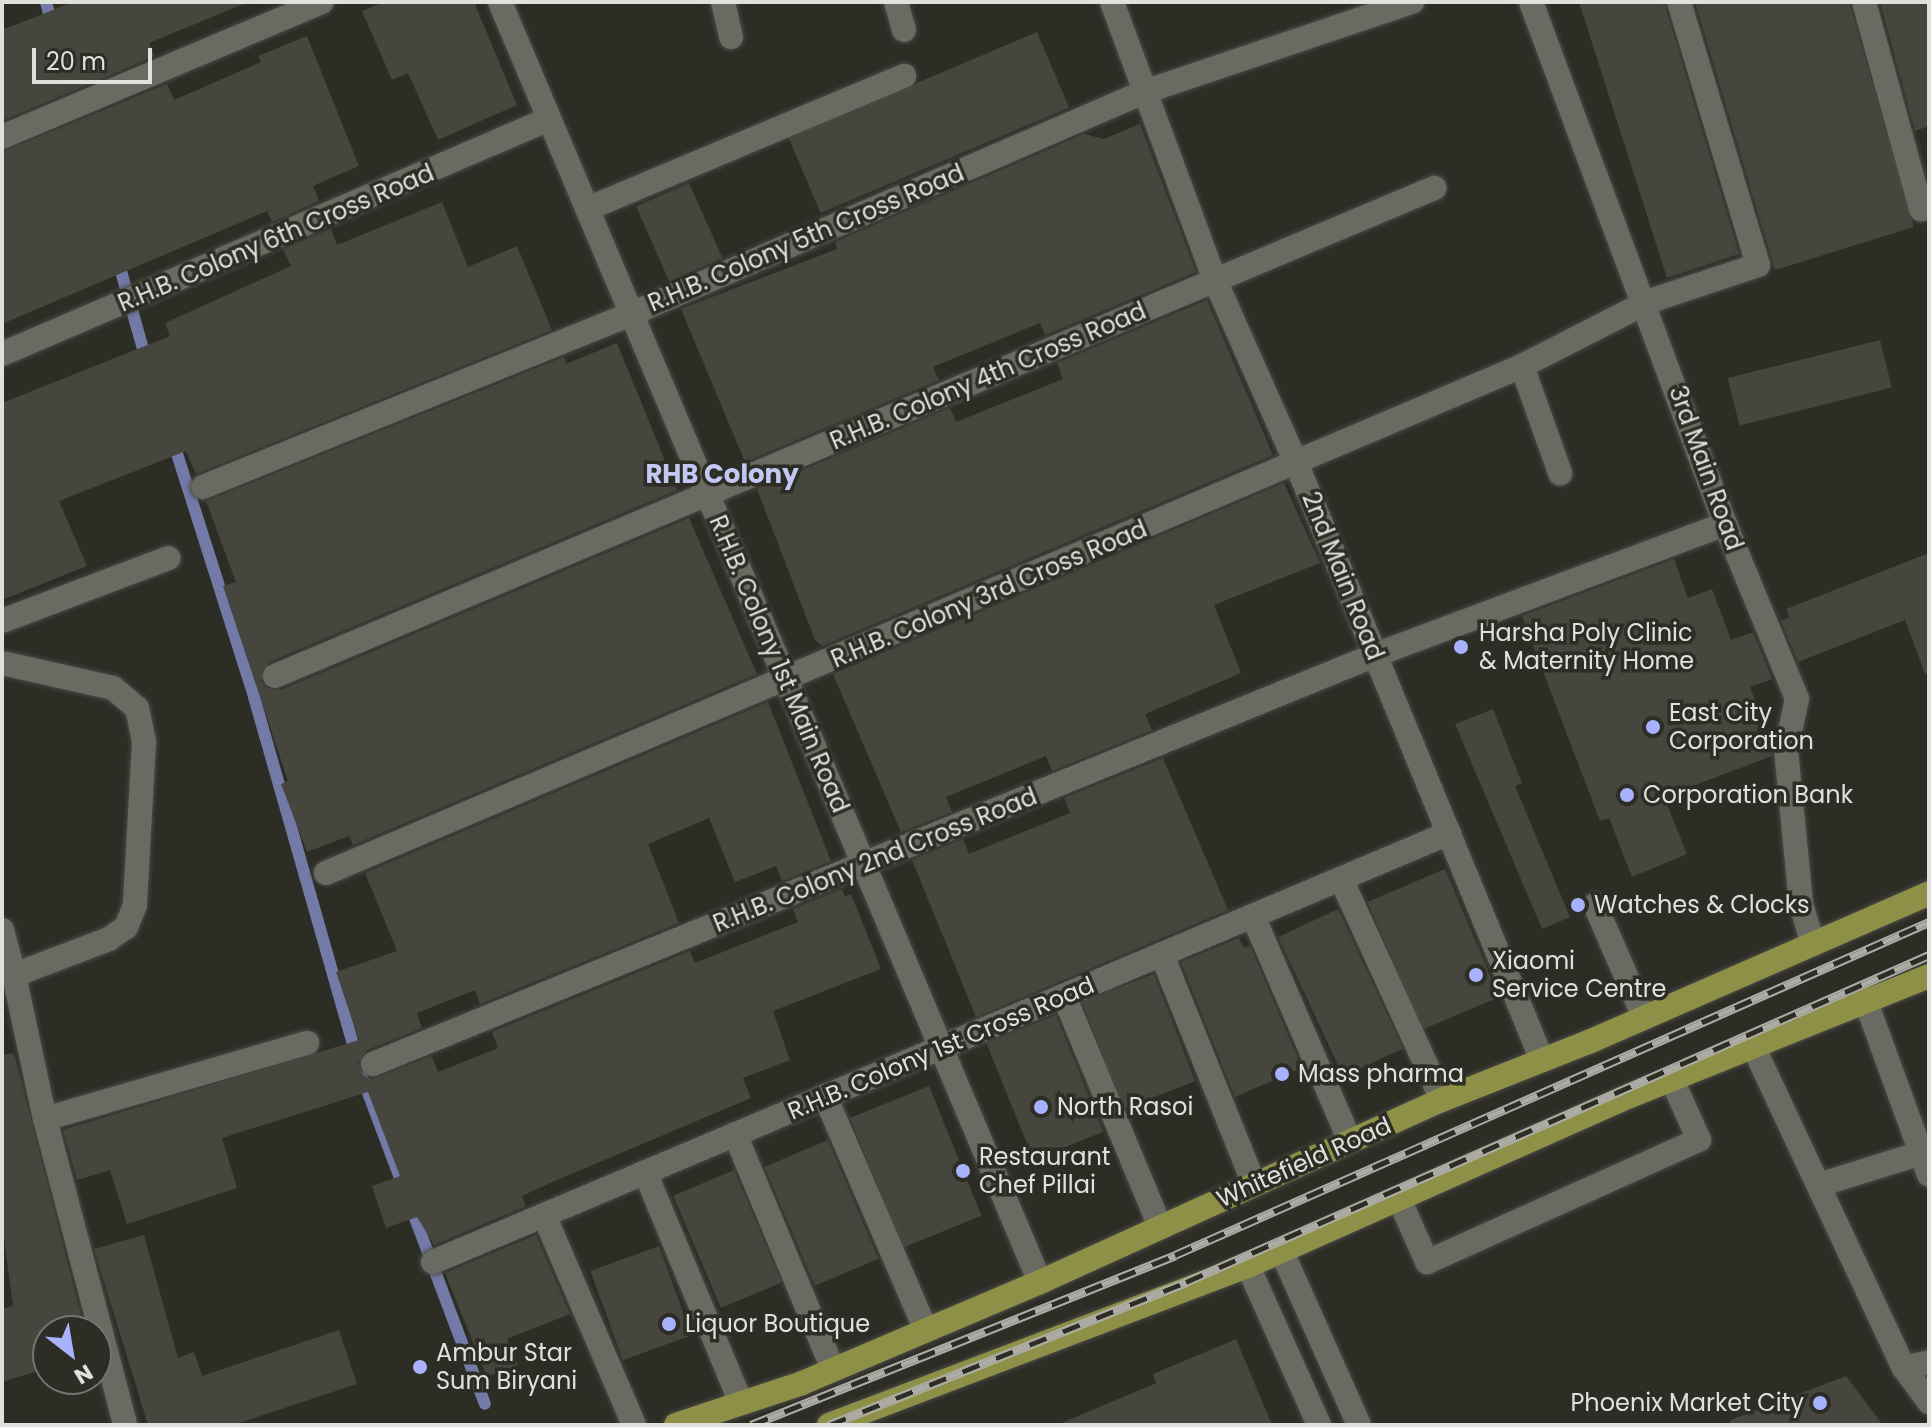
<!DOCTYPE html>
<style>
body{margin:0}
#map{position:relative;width:1931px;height:1427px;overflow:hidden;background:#2c2d25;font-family:Poppins,sans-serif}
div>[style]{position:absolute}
.stream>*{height:12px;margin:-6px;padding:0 6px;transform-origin:6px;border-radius:6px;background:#747aa7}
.building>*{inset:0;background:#46463e;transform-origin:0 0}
.roads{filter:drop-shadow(0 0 2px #4a4a44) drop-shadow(0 0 2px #4a4a44)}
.minor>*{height:24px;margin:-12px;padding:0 12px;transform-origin:12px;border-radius:12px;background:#696a61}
.major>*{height:24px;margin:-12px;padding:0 12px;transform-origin:12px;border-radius:12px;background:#8f9048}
.rail>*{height:9px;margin-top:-4.5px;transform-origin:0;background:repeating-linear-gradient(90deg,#2c2d25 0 18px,#acaca6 0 36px);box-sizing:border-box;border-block:2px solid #acaca6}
.dots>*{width:22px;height:22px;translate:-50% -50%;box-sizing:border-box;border:4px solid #2c2d25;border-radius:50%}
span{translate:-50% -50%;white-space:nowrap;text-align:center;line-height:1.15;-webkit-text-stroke:7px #2c2d25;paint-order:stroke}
.street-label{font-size:24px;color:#e1e1dc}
.poi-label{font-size:24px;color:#e1e1dc}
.left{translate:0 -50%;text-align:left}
.right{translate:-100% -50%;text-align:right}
.neighbourhood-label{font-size:26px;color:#c2c8f3;font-weight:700}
.frame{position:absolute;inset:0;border:4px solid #e1e1dc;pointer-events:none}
.north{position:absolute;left:32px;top:1315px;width:80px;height:80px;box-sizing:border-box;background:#2c2d25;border:2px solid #74756e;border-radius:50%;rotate:149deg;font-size:22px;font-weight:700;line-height:32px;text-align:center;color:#e1e1dc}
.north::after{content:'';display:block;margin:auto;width:28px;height:36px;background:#a7b1fc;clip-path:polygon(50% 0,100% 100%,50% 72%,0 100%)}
.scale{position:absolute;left:32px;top:48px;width:120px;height:36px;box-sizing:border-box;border:4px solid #e1e1dc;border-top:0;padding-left:10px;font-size:24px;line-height:28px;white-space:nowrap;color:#e1e1dc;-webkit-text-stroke:6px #2c2d25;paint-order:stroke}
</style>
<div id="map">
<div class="stream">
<i style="left:46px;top:2px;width:27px;rotate:75deg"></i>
<i style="left:117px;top:257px;width:110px;rotate:74.2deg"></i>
<i style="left:173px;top:441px;width:269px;rotate:72.4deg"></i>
<i style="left:254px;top:697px;width:373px;rotate:74.1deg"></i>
<i style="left:362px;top:1077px;width:349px;rotate:69.4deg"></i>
</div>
<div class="building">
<i style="clip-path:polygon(73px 2px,246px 2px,246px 3px,149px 43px,155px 56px,2px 121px,2px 30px)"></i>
<i style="clip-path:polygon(384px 2px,474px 2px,517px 105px,438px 140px,408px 73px,392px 80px,362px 11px)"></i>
<i style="clip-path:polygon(1579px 2px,1664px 2px,1739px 254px,1667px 278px)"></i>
<i style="clip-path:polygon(1695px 2px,1849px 2px,1914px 227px,1775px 270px)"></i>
<i style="clip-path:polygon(1880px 2px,1929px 2px,1929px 126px,1915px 131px)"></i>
<i style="left:1037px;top:32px;width:82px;height:270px;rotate:67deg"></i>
<i style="clip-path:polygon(307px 36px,359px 166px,313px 186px,319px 201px,272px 222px,267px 211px,2px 324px,2px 152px,167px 84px,174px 100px,261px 62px,258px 56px)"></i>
<i style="clip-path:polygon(1140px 124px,1196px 272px,1045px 335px,1040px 323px,933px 367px,939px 380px,745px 462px,681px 309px,837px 249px,835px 242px,1084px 134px,1104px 139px)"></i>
<i style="left:689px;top:183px;width:82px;height:58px;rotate:66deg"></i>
<i style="clip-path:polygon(442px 202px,468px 267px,517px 246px,552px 330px,196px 474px,186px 451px,59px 501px,87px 566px,2px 600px,2px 403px,170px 336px,165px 323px,291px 266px,283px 249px,331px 229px,337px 245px)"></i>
<i style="clip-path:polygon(1207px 300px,1273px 455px,822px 646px,815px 640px,757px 489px,950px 408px,956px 422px,1063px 379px,1057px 363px)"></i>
<i style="left:1880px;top:340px;width:49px;height:157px;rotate:76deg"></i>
<i style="clip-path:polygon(617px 343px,677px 490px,269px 662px,261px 681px,267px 688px,281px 690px,689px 518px,757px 674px,353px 845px,349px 836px,307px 852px,281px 784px,288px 781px,223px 586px,236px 582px,206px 501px,564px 357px,566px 364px)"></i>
<i style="clip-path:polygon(1284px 483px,1320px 563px,1214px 605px,1241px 673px,1145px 714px,1152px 730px,1052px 771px,1046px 756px,946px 797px,952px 812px,901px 832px,833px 674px)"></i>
<i style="clip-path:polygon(1929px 553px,1929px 674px,1925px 674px,1905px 620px,1798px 662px,1781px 621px,1790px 617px,1786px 609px)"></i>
<i style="clip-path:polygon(1674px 559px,1688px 598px,1712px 589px,1731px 640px,1753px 632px,1772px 679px,1750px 687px,1772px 743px,1772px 756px,1664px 797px,1687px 854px,1632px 877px,1609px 818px,1600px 821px,1522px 616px)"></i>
<i style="clip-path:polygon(768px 702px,831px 861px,782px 881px,776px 866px,735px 882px,709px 818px,648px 844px,679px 923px,480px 1004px,475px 990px,417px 1013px,422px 1028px,367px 1050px,358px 1063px,363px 1075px,372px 1079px,432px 1056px,438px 1072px,498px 1048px,492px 1032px,690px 951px,695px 963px,798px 922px,793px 909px,842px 889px,845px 897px,851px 894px,881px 969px,773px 1011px,790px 1060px,743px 1078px,751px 1098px,550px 1183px,522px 1196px,526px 1206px,434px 1245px,417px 1217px,386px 1228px,372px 1186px,400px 1176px,368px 1092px,222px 1138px,237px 1188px,127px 1224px,110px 1170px,77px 1180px,63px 1130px,359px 1040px,336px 972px,397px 951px,365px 873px)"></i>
<i style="clip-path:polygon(1493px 709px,1522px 783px,1515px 786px,1570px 917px,1542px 929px,1455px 724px)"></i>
<i style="clip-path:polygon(1163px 758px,1228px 910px,976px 1017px,912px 860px,963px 839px,969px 854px,1070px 813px,1064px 798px)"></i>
<i style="left:1445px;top:869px;width:139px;height:84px;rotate:67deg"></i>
<i style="left:1338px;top:909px;width:154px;height:66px;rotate:65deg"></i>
<i style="clip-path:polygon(1239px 938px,1244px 948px,1250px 946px,1302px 1068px,1235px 1097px,1181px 962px)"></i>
<i style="left:1154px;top:974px;width:115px;height:77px;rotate:69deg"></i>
<i style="left:1056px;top:1015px;width:126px;height:75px;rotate:68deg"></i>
<i style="clip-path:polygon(14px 1053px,85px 1331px,48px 1331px,48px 1368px,2px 1382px,2px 1309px,13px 1306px,2px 1223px,2px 1055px)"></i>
<i style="left:929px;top:1086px;width:140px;height:85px;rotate:68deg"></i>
<i style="left:828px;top:1140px;width:129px;height:69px;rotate:67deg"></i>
<i style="left:734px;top:1170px;width:122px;height:66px;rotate:67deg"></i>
<i style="clip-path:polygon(144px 1235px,178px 1358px,194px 1352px,202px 1376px,339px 1330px,357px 1384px,233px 1425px,148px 1425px,94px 1249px)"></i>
<i style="clip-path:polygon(536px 1235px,570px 1314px,507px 1339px,518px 1365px,487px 1377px,445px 1273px)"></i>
<i style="left:659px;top:1246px;width:95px;height:73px;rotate:70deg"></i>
<i style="clip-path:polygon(1236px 1339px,1272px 1425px,1057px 1425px,1156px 1383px,1153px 1374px)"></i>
<i style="clip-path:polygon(1846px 1376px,1883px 1425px,1731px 1425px,1730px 1420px)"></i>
</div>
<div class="roads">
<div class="minor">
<i style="left:500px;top:2px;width:1389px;rotate:67.13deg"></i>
<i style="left:723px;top:2px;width:36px;rotate:77deg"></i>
<i style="left:896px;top:2px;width:29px;rotate:74deg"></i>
<i style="left:1112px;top:2px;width:296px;rotate:69.7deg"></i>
<i style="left:1215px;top:280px;width:202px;rotate:66.1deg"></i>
<i style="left:1297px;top:465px;width:643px;rotate:67.62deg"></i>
<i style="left:1531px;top:2px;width:557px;rotate:69.61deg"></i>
<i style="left:1725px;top:524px;width:189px;rotate:67.6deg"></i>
<i style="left:1797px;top:699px;width:52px;rotate:102.2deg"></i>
<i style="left:1786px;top:750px;width:155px;rotate:84.4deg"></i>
<i style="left:1801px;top:904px;width:42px;rotate:73.3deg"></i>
<i style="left:1864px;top:2px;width:215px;rotate:74.6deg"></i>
<i style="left:2px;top:137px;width:347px;rotate:-22.9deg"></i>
<i style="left:587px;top:209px;width:344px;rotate:-22.8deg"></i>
<i style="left:2px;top:354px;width:595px;rotate:-23.25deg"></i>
<i style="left:1522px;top:366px;width:140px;rotate:-27.1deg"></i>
<i style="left:1647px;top:302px;width:117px;rotate:-18.4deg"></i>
<i style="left:1758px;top:265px;width:275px;rotate:-106.7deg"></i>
<i style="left:203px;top:487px;width:462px;rotate:-22deg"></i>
<i style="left:631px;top:314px;width:559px;rotate:-23.4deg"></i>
<i style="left:1144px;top:92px;width:283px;rotate:-18.6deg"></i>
<i style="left:2px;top:621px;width:178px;rotate:-20.7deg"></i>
<i style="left:2px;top:663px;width:114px;rotate:12.7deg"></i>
<i style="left:113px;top:688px;width:31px;rotate:40deg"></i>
<i style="left:137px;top:708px;width:35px;rotate:78deg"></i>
<i style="left:144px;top:742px;width:163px;rotate:93.2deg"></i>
<i style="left:135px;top:905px;width:24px;rotate:112deg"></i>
<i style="left:126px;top:927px;width:21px;rotate:145deg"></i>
<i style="left:109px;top:939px;width:102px;rotate:159.2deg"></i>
<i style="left:14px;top:975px;width:147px;rotate:77.9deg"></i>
<i style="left:45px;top:1119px;width:316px;rotate:75.3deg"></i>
<i style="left:275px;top:676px;width:1258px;rotate:-22.83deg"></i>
<i style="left:326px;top:873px;width:1299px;rotate:-22.97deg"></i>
<i style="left:1522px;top:366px;width:114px;rotate:70.4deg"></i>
<i style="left:1341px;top:879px;width:243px;rotate:65.4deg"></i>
<i style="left:1595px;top:905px;width:122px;rotate:66.4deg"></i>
<i style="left:1253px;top:916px;width:245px;rotate:66.7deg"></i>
<i style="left:2px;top:930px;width:47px;rotate:75.1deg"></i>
<i style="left:1162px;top:955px;width:247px;rotate:68.1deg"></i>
<i style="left:1064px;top:996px;width:250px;rotate:67.4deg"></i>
<i style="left:1865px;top:999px;width:187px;rotate:70deg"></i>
<i style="left:1753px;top:1046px;width:356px;rotate:64.9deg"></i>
<i style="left:1904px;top:1368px;width:42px;rotate:53.7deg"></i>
<i style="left:373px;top:1064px;width:1082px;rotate:-22.2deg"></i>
<i style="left:1375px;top:655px;width:374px;rotate:-20.5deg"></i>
<i style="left:825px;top:1096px;width:255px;rotate:66.7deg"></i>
<i style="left:45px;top:1119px;width:273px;rotate:-16.2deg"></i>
<i style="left:735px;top:1134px;width:255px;rotate:67.4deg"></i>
<i style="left:645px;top:1172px;width:250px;rotate:67.4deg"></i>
<i style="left:1819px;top:1185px;width:107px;rotate:-17.4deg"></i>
<i style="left:1400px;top:1201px;width:67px;rotate:66.1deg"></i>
<i style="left:1427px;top:1262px;width:298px;rotate:-24.2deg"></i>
<i style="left:1699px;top:1140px;width:66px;rotate:-114.2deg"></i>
<i style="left:544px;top:1215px;width:228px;rotate:66.8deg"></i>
<i style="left:1282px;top:1252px;width:189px;rotate:66deg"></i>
<i style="left:433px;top:1262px;width:1103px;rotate:-22.89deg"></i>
<i style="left:1248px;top:1266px;width:174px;rotate:65.9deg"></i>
<i style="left:1904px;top:1368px;width:26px;rotate:-13deg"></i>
</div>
<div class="major">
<i style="left:676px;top:1425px;width:133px;rotate:-18.4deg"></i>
<i style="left:802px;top:1383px;width:259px;rotate:-23deg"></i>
<i style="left:1040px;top:1282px;width:441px;rotate:-24.4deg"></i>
<i style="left:1442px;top:1100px;width:160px;rotate:-21.6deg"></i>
<i style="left:1591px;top:1041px;width:369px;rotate:-23.6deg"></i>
<i style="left:829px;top:1425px;width:448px;rotate:-20.8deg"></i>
<i style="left:1248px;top:1266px;width:405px;rotate:-24deg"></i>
<i style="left:1618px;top:1101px;width:335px;rotate:-21.9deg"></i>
</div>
</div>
<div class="rail">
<i style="left:751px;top:1425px;width:457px;rotate:-21.8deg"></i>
<i style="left:1175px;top:1255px;width:824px;rotate:-23.83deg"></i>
<i style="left:829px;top:1425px;width:385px;rotate:-21.8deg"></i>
<i style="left:1186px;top:1282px;width:812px;rotate:-23.75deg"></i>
</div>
<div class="dots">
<i style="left:1461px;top:647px;background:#a7b1fc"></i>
<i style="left:1653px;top:727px;background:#a7b1fc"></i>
<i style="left:1627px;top:795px;background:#a7b1fc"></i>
<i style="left:1578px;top:905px;background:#a7b1fc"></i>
<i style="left:1476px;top:975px;background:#a7b1fc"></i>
<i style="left:1282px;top:1074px;background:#a7b1fc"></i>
<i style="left:1041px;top:1107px;background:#a7b1fc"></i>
<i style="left:963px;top:1171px;background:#a7b1fc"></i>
<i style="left:669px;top:1324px;background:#a7b1fc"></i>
<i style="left:420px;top:1367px;background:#a7b1fc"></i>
<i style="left:1820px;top:1403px;background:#a7b1fc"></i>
</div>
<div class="street-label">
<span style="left:276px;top:238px;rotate:-23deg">R.H.B. Colony 6th Cross Road</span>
<span style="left:806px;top:238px;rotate:-23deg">R.H.B. Colony 5th Cross Road</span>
<span style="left:988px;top:376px;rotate:-23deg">R.H.B. Colony 4th Cross Road</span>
<span style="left:1706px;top:468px;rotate:70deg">3rd Main Road</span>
<span style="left:1343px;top:576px;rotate:68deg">2nd Main Road</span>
<span style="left:989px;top:594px;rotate:-23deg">R.H.B. Colony 3rd Cross Road</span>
<span style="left:779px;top:664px;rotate:67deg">R.H.B. Colony 1st Main Road</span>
<span style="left:875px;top:860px;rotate:-22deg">R.H.B. Colony 2nd Cross Road</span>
<span style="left:941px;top:1048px;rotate:-23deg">R.H.B. Colony 1st Cross Road</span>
<span style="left:1304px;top:1162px;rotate:-24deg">Whitefield Road</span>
</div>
<div class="poi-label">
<span class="left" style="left:1479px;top:647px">Harsha Poly Clinic<br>&amp; Maternity Home</span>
<span class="left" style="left:1669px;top:727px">East City<br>Corporation</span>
<span class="left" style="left:1643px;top:795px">Corporation Bank</span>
<span class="left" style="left:1594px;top:905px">Watches &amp; Clocks</span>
<span class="left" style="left:1492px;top:975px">Xiaomi<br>Service Centre</span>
<span class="left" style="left:1298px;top:1074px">Mass pharma</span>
<span class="left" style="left:1057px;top:1107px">North Rasoi</span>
<span class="left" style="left:979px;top:1171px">Restaurant<br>Chef Pillai</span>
<span class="left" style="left:685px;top:1324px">Liquor Boutique</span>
<span class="left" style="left:436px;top:1367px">Ambur Star<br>Sum Biryani</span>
<span class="right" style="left:1804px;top:1403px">Phoenix Market City</span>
</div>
<div class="neighbourhood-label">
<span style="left:722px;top:475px">RHB Colony</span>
</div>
<div class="frame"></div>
<div class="north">N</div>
<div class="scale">20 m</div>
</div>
